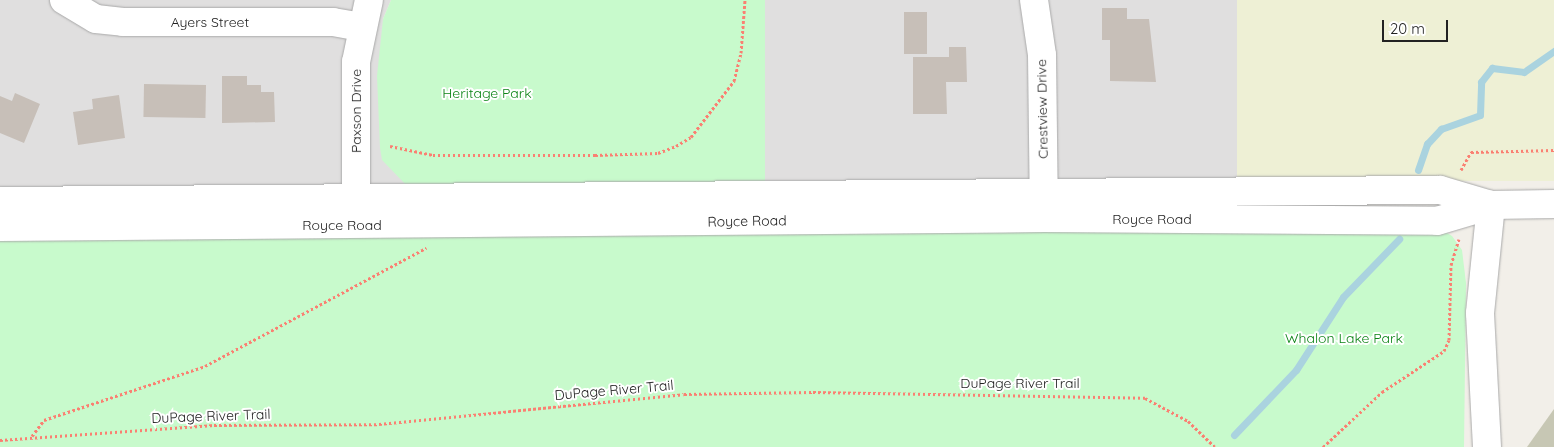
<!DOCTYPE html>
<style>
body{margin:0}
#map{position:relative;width:1554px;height:447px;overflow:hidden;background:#f2efe9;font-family:Quicksand,sans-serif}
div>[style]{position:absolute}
.residential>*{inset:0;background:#e0dfdf;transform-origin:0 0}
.construction>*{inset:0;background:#c7c7b4}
.farmland>*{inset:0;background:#eef0d5;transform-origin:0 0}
.park>*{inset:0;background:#c8facc}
.stream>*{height:7px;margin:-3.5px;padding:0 3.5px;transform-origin:3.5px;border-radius:3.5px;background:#aad3df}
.building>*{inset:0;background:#c7bfb8;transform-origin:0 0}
.path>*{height:3px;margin-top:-1.5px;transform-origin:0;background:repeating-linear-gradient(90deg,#fa8072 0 2.5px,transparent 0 5px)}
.roads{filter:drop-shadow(0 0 1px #a9a9a9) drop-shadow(0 0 1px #a9a9a9)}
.minor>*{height:28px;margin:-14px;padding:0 14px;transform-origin:14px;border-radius:14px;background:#fff}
span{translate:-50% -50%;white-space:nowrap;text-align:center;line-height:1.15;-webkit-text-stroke:4px #fff;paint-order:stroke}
.street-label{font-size:14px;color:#222}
.park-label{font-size:14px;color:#0c8416}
.scale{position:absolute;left:1382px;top:20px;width:66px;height:22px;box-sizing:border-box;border:2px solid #222;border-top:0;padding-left:6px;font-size:15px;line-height:18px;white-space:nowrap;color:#222;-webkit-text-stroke:4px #fff;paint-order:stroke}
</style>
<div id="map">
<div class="residential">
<i style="clip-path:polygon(0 0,391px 0,383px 19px,408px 187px,0 199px)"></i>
<i style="left:765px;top:0;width:472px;height:183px"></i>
</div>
<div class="construction">
<i style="clip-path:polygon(1554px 409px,1554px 447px,1527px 447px)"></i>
</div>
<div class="farmland">
<i style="left:1237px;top:0;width:317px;height:181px"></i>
</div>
<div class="park">
<i style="clip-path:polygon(391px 0,765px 0,765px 183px,408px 187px,382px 160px,380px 148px,377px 76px,383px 19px)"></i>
<i style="clip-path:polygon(1439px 228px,1452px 236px,1462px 250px,1466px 283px,1464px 447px,0 447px,0 239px)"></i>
</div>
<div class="stream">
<i style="left:1418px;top:170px;width:28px;rotate:-71deg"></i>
<i style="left:1427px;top:144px;width:21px;rotate:-47deg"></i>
<i style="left:1441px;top:129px;width:41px;rotate:-19.7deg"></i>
<i style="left:1480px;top:115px;width:33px;rotate:-88deg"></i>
<i style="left:1481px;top:82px;width:18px;rotate:-52deg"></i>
<i style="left:1492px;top:68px;width:32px;rotate:7deg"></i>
<i style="left:1524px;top:72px;width:37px;rotate:-35deg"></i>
<i style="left:1234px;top:435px;width:90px;rotate:-46.4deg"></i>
<i style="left:1296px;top:370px;width:87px;rotate:-57.2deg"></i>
<i style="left:1343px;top:297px;width:81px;rotate:-46deg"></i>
</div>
<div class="building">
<i style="clip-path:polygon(1102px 8px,1127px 8px,1127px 19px,1149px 19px,1156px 82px,1110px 81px,1110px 40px,1102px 40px)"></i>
<i style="left:904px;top:12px;width:23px;height:42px"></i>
<i style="clip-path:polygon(949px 47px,966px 47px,967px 82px,946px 82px,947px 114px,913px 114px,913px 57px,949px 57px)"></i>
<i style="clip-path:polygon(222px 76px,247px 76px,247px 85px,261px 85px,261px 92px,274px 92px,275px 122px,222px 123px)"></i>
<i style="left:144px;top:84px;width:62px;height:33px;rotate:1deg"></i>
<i style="clip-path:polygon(15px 93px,40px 104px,24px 143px,0 133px,0 96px,12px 101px)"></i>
<i style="clip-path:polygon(119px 95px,125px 138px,78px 145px,73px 112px,93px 109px,92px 99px)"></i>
</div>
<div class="path">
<i style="left:390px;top:146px;width:44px;rotate:11.8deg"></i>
<i style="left:433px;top:155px;width:162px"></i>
<i style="left:595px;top:155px;width:63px;rotate:-1.8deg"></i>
<i style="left:658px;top:153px;width:19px;rotate:-21deg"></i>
<i style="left:676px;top:146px;width:17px;rotate:-31deg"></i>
<i style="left:691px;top:137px;width:71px;rotate:-52.5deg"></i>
<i style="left:734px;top:81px;width:29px;rotate:-76deg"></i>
<i style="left:741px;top:53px;width:53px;rotate:-85.7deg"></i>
<i style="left:1461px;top:170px;width:21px;rotate:-61deg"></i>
<i style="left:1471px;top:152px;width:83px;rotate:-1.4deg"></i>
<i style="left:32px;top:436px;width:20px;rotate:-53deg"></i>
<i style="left:44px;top:420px;width:170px;rotate:-18.5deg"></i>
<i style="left:205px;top:366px;width:251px;rotate:-28.1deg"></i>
<i style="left:0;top:440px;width:215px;rotate:-4deg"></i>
<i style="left:214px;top:425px;width:165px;rotate:-0.3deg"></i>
<i style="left:379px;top:424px;width:306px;rotate:-5.6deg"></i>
<i style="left:684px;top:394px;width:129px;rotate:-0.9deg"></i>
<i style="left:813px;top:392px;width:332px;rotate:1deg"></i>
<i style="left:1145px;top:398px;width:49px;rotate:28.1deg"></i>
<i style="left:1188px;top:421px;width:37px;rotate:44deg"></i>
<i style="left:1323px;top:447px;width:81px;rotate:-43deg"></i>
<i style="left:1382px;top:392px;width:74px;rotate:-33.5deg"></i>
<i style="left:1444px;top:351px;width:12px;rotate:-66deg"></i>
<i style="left:1449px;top:340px;width:75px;rotate:-88.5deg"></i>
<i style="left:1451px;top:265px;width:27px;rotate:-73deg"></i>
</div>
<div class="roads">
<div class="minor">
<i style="left:64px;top:0;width:37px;rotate:31deg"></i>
<i style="left:96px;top:19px;width:27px;rotate:6deg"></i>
<i style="left:123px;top:22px;width:210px"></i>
<i style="left:333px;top:22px;width:28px;rotate:10deg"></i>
<i style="left:1034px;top:0;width:56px;rotate:81.7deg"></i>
<i style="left:1042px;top:55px;width:155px;rotate:89.3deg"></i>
<i style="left:0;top:201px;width:1440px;rotate:-0.44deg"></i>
<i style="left:1440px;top:190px;width:53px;rotate:16.4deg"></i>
<i style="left:356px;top:217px;width:155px;rotate:-90deg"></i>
<i style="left:356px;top:62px;width:63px;rotate:-78.2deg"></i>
<i style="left:0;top:227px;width:1044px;rotate:-0.49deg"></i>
<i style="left:1044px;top:218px;width:393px;rotate:0.4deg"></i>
<i style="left:1437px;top:221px;width:56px;rotate:-16.5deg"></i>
<i style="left:1491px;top:205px;width:63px;rotate:-0.9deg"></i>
<i style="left:1487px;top:447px;width:134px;rotate:-93deg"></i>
<i style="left:1480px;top:313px;width:109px;rotate:-84.2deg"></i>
</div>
</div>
<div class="street-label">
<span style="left:210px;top:22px">Ayers Street</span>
<span style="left:1042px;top:109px;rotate:-91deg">Crestview Drive</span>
<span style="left:356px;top:111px;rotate:-90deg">Paxson Drive</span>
<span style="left:1152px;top:219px">Royce Road</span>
<span style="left:747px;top:221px;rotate:-1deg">Royce Road</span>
<span style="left:342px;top:225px">Royce Road</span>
<span style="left:1020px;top:383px">DuPage River Trail</span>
<span style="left:614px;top:390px;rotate:-5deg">DuPage River Trail</span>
<span style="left:211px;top:416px;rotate:-2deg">DuPage River Trail</span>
</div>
<div class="park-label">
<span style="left:487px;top:93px">Heritage Park</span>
<span style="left:1344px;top:338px">Whalon Lake Park</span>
</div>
<div class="scale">20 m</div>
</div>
